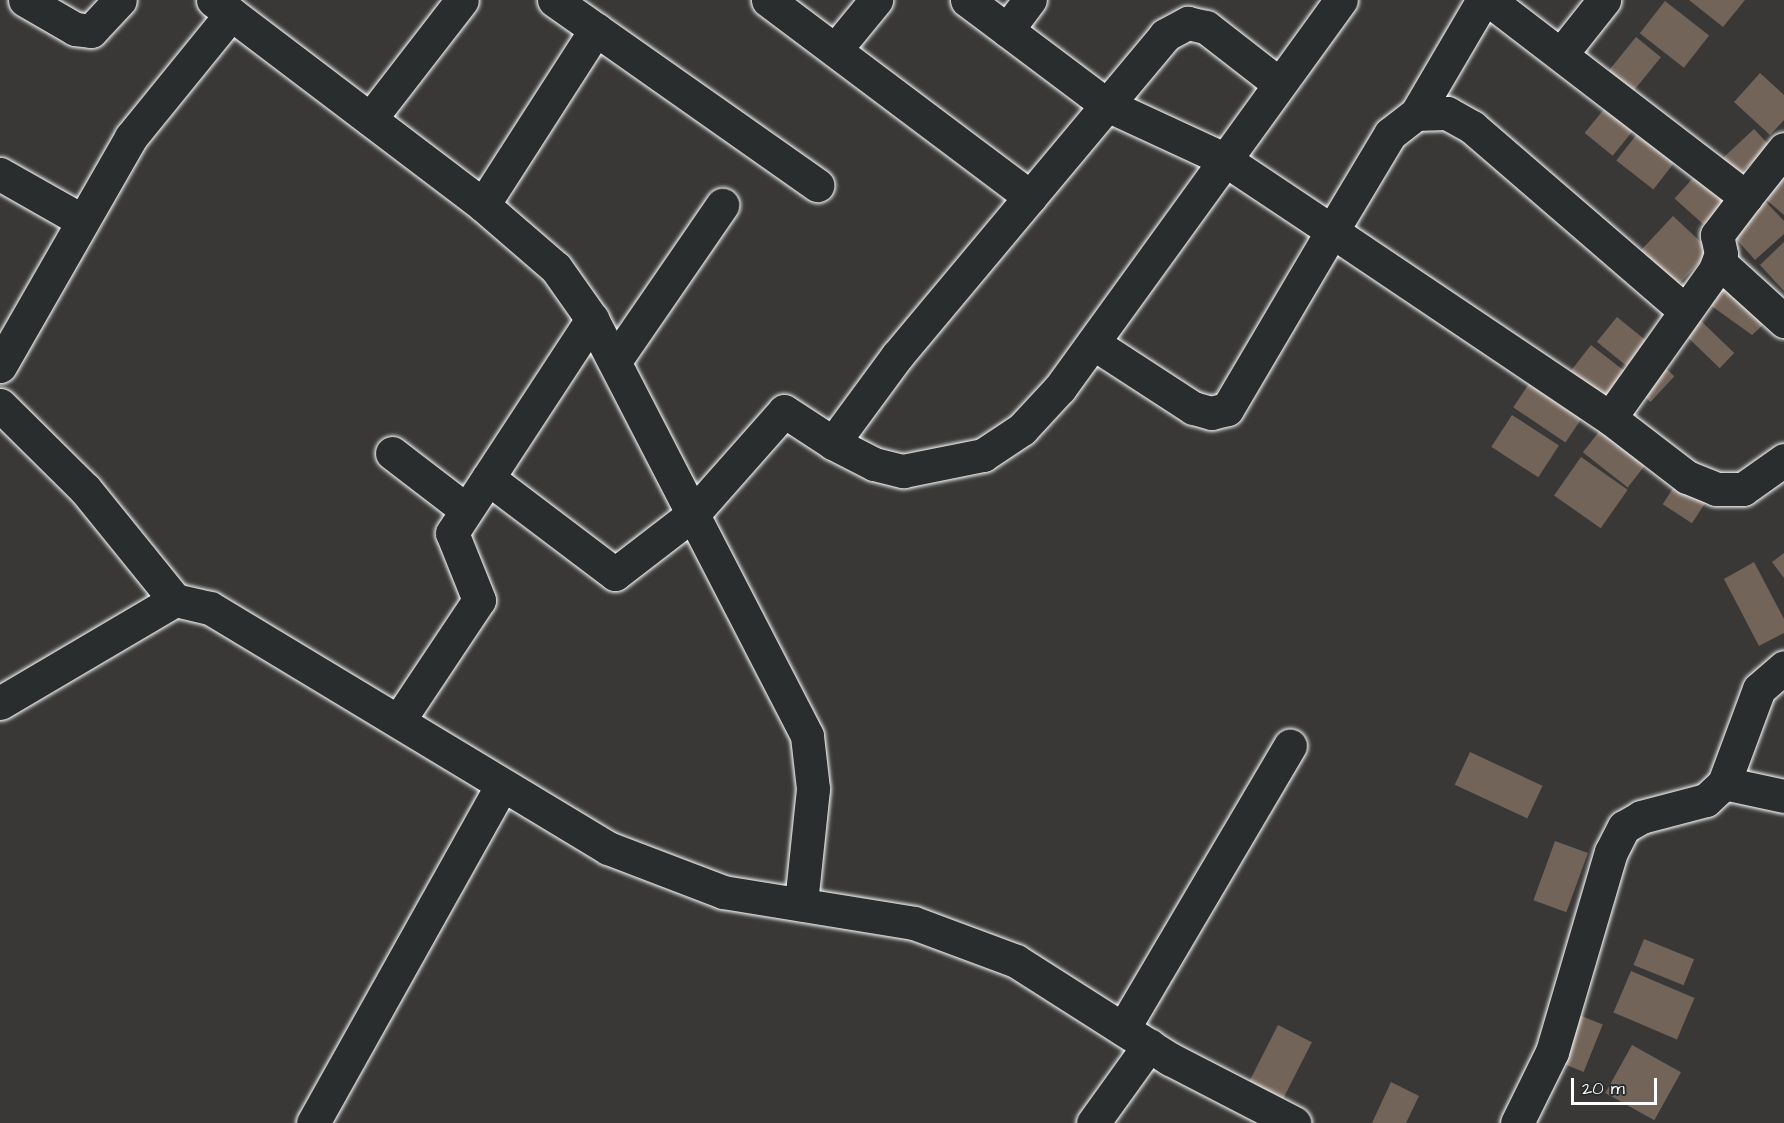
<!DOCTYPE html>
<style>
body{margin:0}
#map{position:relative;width:1784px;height:1123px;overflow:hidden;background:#393837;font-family:"Architects Daughter",sans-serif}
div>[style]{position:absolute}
.building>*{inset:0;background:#736459;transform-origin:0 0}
.roads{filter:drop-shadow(0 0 2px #fff) drop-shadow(0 0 2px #fff)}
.minor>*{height:33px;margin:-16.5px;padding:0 16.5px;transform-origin:16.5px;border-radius:16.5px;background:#2a2d2e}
.tertiary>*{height:33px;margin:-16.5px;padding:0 16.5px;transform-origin:16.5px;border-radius:16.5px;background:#2a2d2e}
span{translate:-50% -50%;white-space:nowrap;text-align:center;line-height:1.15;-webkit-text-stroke:4.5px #2a2d2e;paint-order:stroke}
.scale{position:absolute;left:1571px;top:1078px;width:86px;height:27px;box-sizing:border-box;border:3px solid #fff;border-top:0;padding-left:8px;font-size:18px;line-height:21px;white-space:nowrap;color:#fff;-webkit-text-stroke:4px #2a2d2e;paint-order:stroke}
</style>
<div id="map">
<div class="building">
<i style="clip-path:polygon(1689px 0,1745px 0,1723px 27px)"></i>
<i style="left:1665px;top:1px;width:56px;height:41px;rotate:38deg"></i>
<i style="left:1636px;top:37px;width:32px;height:47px;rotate:39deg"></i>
<i style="clip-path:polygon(1760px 73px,1784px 95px,1784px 120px,1770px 135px,1734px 102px)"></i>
<i style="left:1613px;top:98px;width:36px;height:45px;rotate:39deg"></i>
<i style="left:1644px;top:125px;width:47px;height:45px;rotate:38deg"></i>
<i style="left:1754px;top:129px;width:23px;height:48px;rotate:47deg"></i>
<i style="clip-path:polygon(1784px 161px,1784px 215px,1757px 192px)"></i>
<i style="left:1702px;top:168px;width:39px;height:41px;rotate:42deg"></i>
<i style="clip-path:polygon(1763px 199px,1784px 221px,1784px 234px,1755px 260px,1729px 231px)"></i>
<i style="left:1673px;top:216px;width:51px;height:49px;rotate:43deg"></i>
<i style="clip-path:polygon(1784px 242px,1784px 291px,1760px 265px)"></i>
<i style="clip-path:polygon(1722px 286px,1765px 323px,1752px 335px,1706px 302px)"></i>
<i style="left:1617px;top:317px;width:38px;height:32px;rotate:39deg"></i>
<i style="left:1699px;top:319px;width:49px;height:21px;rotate:44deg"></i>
<i style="left:1591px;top:345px;width:44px;height:34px;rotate:38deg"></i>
<i style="left:1659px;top:362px;width:21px;height:35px;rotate:43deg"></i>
<i style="left:1535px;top:375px;width:63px;height:39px;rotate:34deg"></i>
<i style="left:1512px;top:415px;width:56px;height:38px;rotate:33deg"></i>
<i style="left:1605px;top:424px;width:57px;height:36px;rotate:38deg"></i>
<i style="left:1581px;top:457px;width:57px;height:47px;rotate:35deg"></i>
<i style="left:1679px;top:479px;width:35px;height:30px;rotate:33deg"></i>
<i style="clip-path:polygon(1784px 553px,1784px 578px,1772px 562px)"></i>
<i style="clip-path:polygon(1754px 562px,1784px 619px,1784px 633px,1759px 646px,1724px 579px)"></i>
<i style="left:1470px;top:752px;width:80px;height:36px;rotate:25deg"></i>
<i style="left:1555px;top:841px;width:35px;height:63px;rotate:20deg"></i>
<i style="left:1644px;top:939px;width:54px;height:28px;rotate:22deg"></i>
<i style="left:1631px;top:971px;width:69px;height:45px;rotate:23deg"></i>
<i style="left:1574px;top:1013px;width:31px;height:51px;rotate:22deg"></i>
<i style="left:1278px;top:1025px;width:38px;height:63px;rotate:27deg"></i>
<i style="left:1632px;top:1045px;width:56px;height:55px;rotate:29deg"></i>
<i style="clip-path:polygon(1391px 1082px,1419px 1096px,1406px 1123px,1372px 1123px)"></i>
</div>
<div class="roads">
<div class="minor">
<i style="left:25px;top:0;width:58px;rotate:30.1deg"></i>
<i style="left:75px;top:29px;width:16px;rotate:7deg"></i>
<i style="left:91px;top:31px;width:42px;rotate:-46.9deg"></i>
<i style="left:213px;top:0;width:339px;rotate:37.2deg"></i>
<i style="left:483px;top:205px;width:96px;rotate:40.8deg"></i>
<i style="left:556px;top:268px;width:62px;rotate:54.8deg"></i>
<i style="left:592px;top:319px;width:469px;rotate:62.7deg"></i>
<i style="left:807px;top:736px;width:53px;rotate:83.5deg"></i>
<i style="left:813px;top:789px;width:116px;rotate:96deg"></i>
<i style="left:554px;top:0;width:322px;rotate:35.1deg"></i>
<i style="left:768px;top:0;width:328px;rotate:36.9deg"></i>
<i style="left:967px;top:0;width:175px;rotate:36.9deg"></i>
<i style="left:1107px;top:105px;width:129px;rotate:24.8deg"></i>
<i style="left:1224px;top:159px;width:130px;rotate:33.7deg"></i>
<i style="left:1332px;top:231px;width:207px;rotate:120.5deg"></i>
<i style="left:1227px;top:409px;width:16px;rotate:166deg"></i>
<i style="left:1211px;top:413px;width:19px;rotate:-164deg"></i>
<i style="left:1193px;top:408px;width:119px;rotate:-147deg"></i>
<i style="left:1489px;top:0;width:324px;rotate:37.5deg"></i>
<i style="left:1746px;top:197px;width:48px;rotate:127.3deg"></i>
<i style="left:1717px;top:235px;width:19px;rotate:78deg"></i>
<i style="left:1721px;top:254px;width:17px;rotate:111deg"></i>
<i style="left:1715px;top:270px;width:181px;rotate:125.4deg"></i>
<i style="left:1610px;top:418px;width:97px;rotate:37.5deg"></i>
<i style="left:1687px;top:477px;width:31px;rotate:22deg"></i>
<i style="left:1716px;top:489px;width:27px"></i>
<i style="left:1743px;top:489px;width:50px;rotate:-35.3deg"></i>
<i style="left:1007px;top:30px;width:38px;rotate:-53deg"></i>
<i style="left:835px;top:50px;width:65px;rotate:-50.6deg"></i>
<i style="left:1562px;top:53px;width:68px;rotate:-51.6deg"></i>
<i style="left:1416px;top:114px;width:132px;rotate:-59.6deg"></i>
<i style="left:370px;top:119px;width:150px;rotate:-52.3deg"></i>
<i style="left:0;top:174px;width:95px;rotate:29.5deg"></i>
<i style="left:1746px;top:197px;width:61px;rotate:-51.6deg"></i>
<i style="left:483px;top:205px;width:209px;rotate:-57.3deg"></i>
<i style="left:1719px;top:262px;width:88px;rotate:42.2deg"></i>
<i style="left:617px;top:358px;width:186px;rotate:-55.5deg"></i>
<i style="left:0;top:366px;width:264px;rotate:-60.2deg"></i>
<i style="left:131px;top:137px;width:159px;rotate:-50.9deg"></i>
<i style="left:0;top:405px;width:120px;rotate:44.7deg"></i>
<i style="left:85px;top:489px;width:143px;rotate:51deg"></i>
<i style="left:1610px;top:418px;width:335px;rotate:-146.1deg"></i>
<i style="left:1332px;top:231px;width:113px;rotate:-59.1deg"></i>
<i style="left:1390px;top:134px;width:33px;rotate:-38deg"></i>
<i style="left:1416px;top:114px;width:31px;rotate:-2deg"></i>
<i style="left:1447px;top:113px;width:29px;rotate:29deg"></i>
<i style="left:1472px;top:127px;width:281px;rotate:40.8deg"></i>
<i style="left:833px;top:443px;width:108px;rotate:-53.7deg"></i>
<i style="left:897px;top:356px;width:418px;rotate:-50.1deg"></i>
<i style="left:1165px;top:35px;width:26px;rotate:-28deg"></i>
<i style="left:1188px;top:23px;width:18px;rotate:13deg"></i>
<i style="left:1206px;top:27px;width:91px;rotate:37.9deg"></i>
<i style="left:392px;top:453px;width:92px;rotate:37.5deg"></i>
<i style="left:488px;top:478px;width:159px;rotate:37.1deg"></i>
<i style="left:615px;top:574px;width:98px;rotate:-37.6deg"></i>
<i style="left:693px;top:514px;width:137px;rotate:-48.5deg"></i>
<i style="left:784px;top:411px;width:59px;rotate:33.1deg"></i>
<i style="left:833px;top:443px;width:46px;rotate:27.1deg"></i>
<i style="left:874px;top:464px;width:30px;rotate:14deg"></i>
<i style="left:903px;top:471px;width:82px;rotate:-11.3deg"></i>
<i style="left:983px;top:455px;width:47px;rotate:-33.7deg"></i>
<i style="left:1022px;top:429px;width:56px;rotate:-47.2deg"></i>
<i style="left:1060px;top:388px;width:479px;rotate:-54.1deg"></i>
<i style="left:399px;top:720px;width:144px;rotate:-56.3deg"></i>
<i style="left:479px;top:600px;width:72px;rotate:-111.9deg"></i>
<i style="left:452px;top:533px;width:256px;rotate:-56.8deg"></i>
<i style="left:1724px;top:783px;width:61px;rotate:12.2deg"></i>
<i style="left:1123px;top:1029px;width:329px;rotate:-59.5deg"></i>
<i style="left:313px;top:1123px;width:386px;rotate:-60.8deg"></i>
<i style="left:1093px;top:1123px;width:96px;rotate:-54.3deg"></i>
<i style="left:1517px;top:1123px;width:79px;rotate:-63.8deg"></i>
<i style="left:1552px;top:1052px;width:209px;rotate:-73.6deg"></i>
<i style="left:1611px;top:852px;width:28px;rotate:-63deg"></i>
<i style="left:1624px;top:827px;width:20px;rotate:-30deg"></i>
<i style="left:1641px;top:817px;width:67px;rotate:-14.7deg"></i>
<i style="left:1706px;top:800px;width:25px;rotate:-43deg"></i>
<i style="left:1724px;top:783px;width:100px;rotate:-69.6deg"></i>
<i style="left:1759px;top:689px;width:33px;rotate:-41deg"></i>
</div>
<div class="tertiary">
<i style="left:0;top:703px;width:203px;rotate:-30.5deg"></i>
<i style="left:175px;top:600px;width:36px;rotate:13deg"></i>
<i style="left:210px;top:608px;width:465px;rotate:31.1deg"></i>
<i style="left:608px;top:848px;width:123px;rotate:20.9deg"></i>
<i style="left:723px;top:892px;width:193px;rotate:9.2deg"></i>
<i style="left:914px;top:923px;width:109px;rotate:20.4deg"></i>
<i style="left:1016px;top:961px;width:183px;rotate:32.5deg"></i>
<i style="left:1170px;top:1059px;width:140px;rotate:27.3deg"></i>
</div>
</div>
<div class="scale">20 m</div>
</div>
